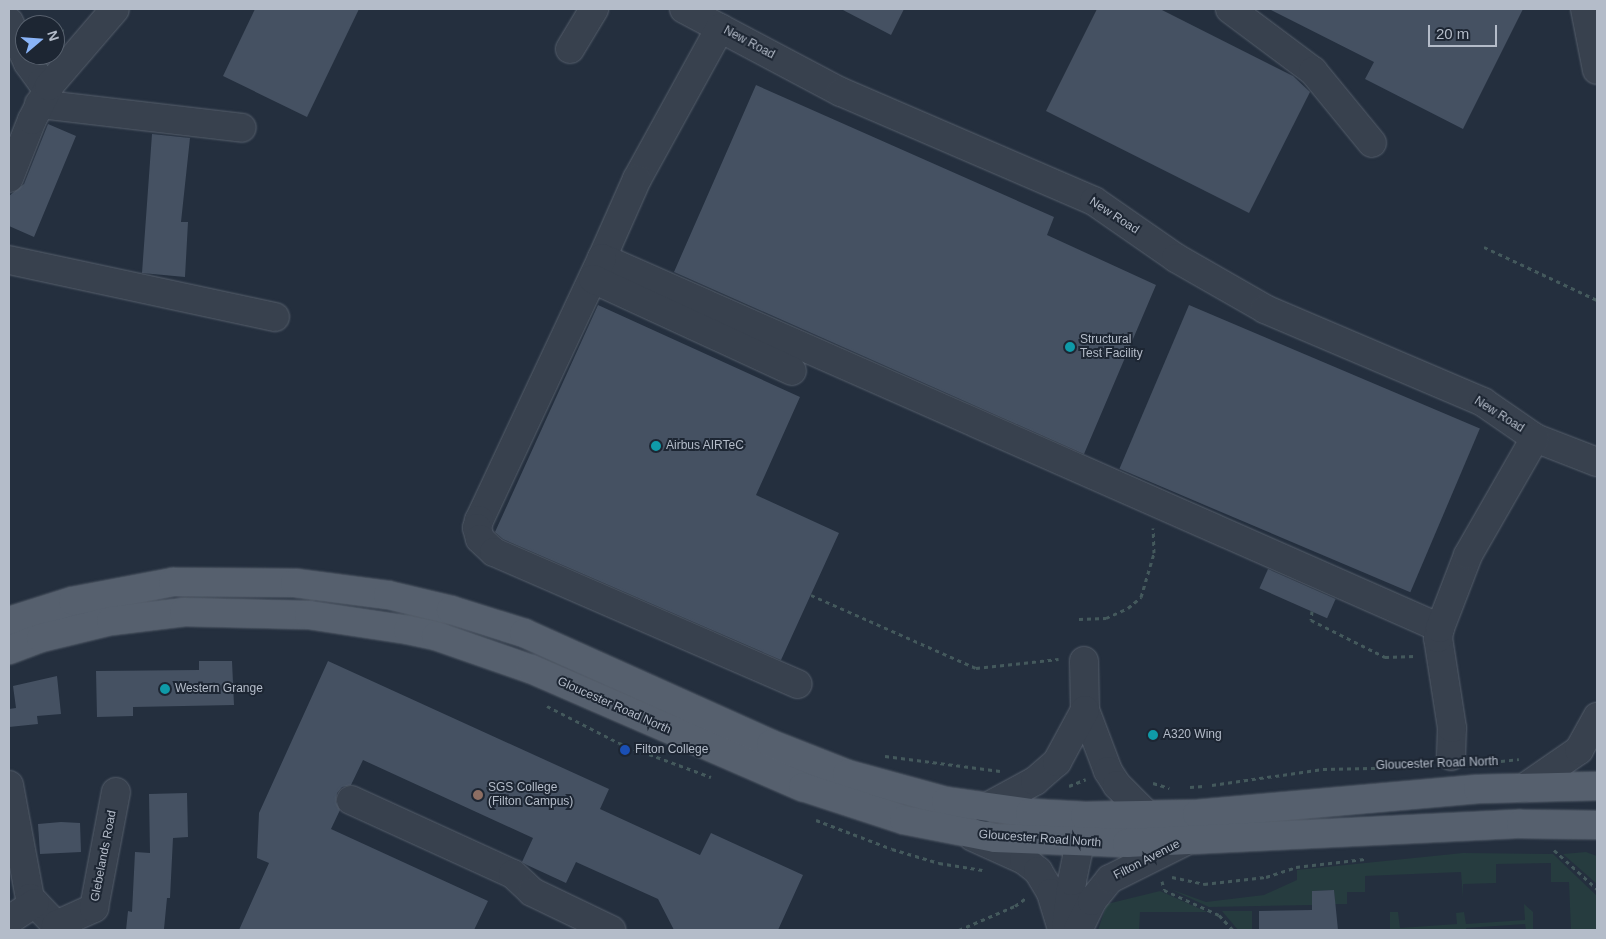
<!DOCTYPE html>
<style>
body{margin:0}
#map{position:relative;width:1606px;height:939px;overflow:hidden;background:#242f3e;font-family:Helvetica,sans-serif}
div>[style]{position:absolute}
.green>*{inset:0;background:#263c3f}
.building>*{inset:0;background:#455162;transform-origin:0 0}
.path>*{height:3px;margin-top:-1.5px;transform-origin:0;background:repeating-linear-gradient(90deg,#44595c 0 4px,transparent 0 8px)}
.roads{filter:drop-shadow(0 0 1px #565f6c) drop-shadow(0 0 1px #565f6c)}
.minor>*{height:28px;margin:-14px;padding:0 14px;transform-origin:14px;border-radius:14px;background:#38414e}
.major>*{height:28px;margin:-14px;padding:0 14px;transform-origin:14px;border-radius:14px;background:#56606e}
.dots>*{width:14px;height:14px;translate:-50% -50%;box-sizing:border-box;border:2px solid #1d2633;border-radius:50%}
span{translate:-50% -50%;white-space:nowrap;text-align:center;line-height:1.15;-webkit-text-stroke:4px #1d2633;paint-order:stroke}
.street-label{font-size:12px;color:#b4bcc9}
.poi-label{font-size:12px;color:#b4bcc9}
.left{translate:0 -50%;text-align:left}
.frame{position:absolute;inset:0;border:10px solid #b4bcc9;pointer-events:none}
.north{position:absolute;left:15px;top:15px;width:50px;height:50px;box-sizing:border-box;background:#1d2633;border:1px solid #59626f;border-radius:50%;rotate:72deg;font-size:14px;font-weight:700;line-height:20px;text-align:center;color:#b4bcc9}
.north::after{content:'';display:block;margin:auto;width:18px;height:22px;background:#8ab4f8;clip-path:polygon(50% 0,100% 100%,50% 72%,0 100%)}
.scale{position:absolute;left:1428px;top:25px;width:69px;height:22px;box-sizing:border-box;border:2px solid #b4bcc9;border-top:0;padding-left:6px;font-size:15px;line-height:18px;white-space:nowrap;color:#b4bcc9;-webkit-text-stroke:4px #1d2633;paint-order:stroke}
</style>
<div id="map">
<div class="green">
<i style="clip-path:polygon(1586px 852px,1597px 856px,1597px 884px,1563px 854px)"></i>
<i style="clip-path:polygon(1463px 853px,1553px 854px,1597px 896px,1597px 930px,1571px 930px,1569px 882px,1551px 882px,1551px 863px,1496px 864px,1496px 883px,1463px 884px,1463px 898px,1461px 872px,1365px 876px,1365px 892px,1347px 892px,1347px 904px,1335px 904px,1334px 890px,1312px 891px,1312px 905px,1209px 907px,1170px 889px,1206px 902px,1264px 895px,1297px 880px,1297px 870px)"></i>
<i style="clip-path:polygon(1160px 891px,1207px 912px,1140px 912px,1139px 930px,1098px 930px,1107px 904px)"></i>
<i style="clip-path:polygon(1524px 904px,1533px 912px,1533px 930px,1526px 930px,1525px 924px,1466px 928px,1466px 930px,1390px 930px,1390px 912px,1398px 912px,1400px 928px,1457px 924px,1456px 913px,1464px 912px,1466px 924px,1525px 920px)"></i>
<i style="clip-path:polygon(1222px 911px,1252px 911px,1252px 930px,1238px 930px)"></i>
</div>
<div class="building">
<i style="clip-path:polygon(255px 9px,359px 9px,307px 117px,223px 76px)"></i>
<i style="clip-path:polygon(841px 9px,904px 9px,891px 35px)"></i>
<i style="clip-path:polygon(1097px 9px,1160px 9px,1293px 76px,1310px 92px,1249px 213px,1046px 111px)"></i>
<i style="clip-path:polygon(1269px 9px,1523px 9px,1463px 129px,1365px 79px,1374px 62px)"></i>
<i style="clip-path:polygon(756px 85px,1054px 217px,1047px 235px,1156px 285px,1084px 454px,674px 272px)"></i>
<i style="clip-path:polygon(48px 124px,76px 136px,34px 237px,9px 226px,9px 196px,24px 184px)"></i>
<i style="clip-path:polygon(152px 134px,190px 138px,181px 222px,188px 222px,185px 277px,142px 273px)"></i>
<i style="clip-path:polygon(598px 305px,800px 397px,756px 495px,839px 533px,781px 660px,503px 539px,495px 532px)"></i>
<i style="left:1189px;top:305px;width:316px;height:178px;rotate:23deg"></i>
<i style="left:1268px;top:569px;width:74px;height:21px;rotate:24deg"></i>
<i style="clip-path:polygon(199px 661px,232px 661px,234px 705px,133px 707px,133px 716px,97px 717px,96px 671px,199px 670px)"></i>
<i style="clip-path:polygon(328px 661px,609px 789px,600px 809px,700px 855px,711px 833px,803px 875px,778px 930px,674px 930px,658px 899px,576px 862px,566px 883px,527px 865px,522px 862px,533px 838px,363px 760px,351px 785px,342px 787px,337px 793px,336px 802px,340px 810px,331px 829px,488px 901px,474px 930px,239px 930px,269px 863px,257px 858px,259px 813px)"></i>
<i style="clip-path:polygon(57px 676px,61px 714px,37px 716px,38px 724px,9px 727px,9px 709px,16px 708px,13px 686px)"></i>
<i style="clip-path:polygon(187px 793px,188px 837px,173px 838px,170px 898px,167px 898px,164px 929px,126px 930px,128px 911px,132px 912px,135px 852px,150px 853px,149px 794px)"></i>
<i style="clip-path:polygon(61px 822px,80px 823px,81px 852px,40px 854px,38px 824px)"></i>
<i style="clip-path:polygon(1334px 890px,1338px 930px,1259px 930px,1259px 911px,1312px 910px,1312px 891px)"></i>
</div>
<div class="path">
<i style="left:35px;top:18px;width:14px;rotate:30deg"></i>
<i style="left:55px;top:28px;width:9px;rotate:18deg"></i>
<i style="left:1484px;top:247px;width:125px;rotate:25.1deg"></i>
<i style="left:811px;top:595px;width:180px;rotate:23.9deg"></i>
<i style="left:976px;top:668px;width:83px;rotate:-6.2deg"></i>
<i style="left:1312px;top:611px;width:9px;rotate:96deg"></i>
<i style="left:1311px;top:620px;width:83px;rotate:26.6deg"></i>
<i style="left:1385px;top:657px;width:30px;rotate:-2deg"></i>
<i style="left:1079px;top:619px;width:27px;rotate:-2deg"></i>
<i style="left:1106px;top:618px;width:24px;rotate:-24deg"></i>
<i style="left:1128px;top:608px;width:17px;rotate:-40deg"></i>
<i style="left:1141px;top:597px;width:46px;rotate:-73.5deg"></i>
<i style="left:1154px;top:553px;width:25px;rotate:-92deg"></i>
<i style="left:547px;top:706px;width:81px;rotate:27.2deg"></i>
<i style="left:619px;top:743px;width:98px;rotate:20.3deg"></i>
<i style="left:885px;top:756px;width:116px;rotate:7.4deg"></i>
<i style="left:1501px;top:761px;width:18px;rotate:-6deg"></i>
<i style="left:1153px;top:783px;width:17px;rotate:17deg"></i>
<i style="left:1212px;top:785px;width:112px;rotate:-8.2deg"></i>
<i style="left:1323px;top:769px;width:97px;rotate:-1.2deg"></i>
<i style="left:1069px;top:786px;width:18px;rotate:-22deg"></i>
<i style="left:1190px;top:787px;width:14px;rotate:-4deg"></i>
<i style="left:816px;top:820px;width:81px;rotate:20.9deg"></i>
<i style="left:892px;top:849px;width:49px;rotate:16.6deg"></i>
<i style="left:939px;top:863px;width:44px;rotate:9.2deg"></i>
<i style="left:1554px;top:850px;width:58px;rotate:42.2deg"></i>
<i style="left:1172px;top:877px;width:33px;rotate:12deg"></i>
<i style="left:1204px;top:884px;width:62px;rotate:-6.4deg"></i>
<i style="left:1266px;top:877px;width:32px;rotate:-18deg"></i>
<i style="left:1296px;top:867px;width:69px;rotate:-6.6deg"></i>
<i style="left:1162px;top:881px;width:9px;rotate:77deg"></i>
<i style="left:1164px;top:890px;width:60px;rotate:24.4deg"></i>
<i style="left:1219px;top:915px;width:21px;rotate:47deg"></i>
<i style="left:959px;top:930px;width:61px;rotate:-23.2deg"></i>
<i style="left:1015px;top:906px;width:14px;rotate:-36deg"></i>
</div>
<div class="roads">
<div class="minor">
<i style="left:684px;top:9px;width:178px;rotate:27.9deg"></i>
<i style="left:841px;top:92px;width:275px;rotate:23.3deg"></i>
<i style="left:1094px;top:201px;width:100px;rotate:34.8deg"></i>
<i style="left:1176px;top:258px;width:103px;rotate:29.8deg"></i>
<i style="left:1265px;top:309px;width:237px;rotate:23.1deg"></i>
<i style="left:1483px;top:402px;width:63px;rotate:34.7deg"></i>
<i style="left:1535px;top:438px;width:66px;rotate:21.2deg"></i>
<i style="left:1230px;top:9px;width:104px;rotate:36.8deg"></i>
<i style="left:1313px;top:71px;width:93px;rotate:50.7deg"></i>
<i style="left:1585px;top:9px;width:62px;rotate:78.9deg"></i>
<i style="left:9px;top:22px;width:45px;rotate:65.1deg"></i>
<i style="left:28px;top:63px;width:24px;rotate:54deg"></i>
<i style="left:42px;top:82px;width:8px;rotate:30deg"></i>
<i style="left:720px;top:28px;width:172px;rotate:118.8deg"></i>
<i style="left:637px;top:179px;width:86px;rotate:113.9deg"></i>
<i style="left:602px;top:258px;width:916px;rotate:23.82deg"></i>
<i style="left:570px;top:49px;width:47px;rotate:-59deg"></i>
<i style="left:39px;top:104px;width:204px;rotate:6.7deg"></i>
<i style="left:9px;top:178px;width:62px;rotate:-68.4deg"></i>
<i style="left:32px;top:120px;width:38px;rotate:-63deg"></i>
<i style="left:49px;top:86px;width:101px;rotate:-49.4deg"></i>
<i style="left:602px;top:258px;width:289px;rotate:115.1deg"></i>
<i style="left:479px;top:520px;width:8px;rotate:104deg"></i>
<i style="left:477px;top:528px;width:11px;rotate:75deg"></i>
<i style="left:480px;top:539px;width:19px;rotate:43deg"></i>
<i style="left:494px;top:552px;width:331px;rotate:23.5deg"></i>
<i style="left:9px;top:260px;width:272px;rotate:12.1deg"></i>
<i style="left:593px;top:279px;width:219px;rotate:24.8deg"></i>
<i style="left:1084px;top:661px;width:49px;rotate:88.8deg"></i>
<i style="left:1085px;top:710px;width:65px;rotate:69.3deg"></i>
<i style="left:1108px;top:771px;width:17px;rotate:57deg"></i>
<i style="left:1117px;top:785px;width:44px;rotate:45deg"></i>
<i style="left:1451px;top:756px;width:28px;rotate:-88deg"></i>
<i style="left:1452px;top:728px;width:91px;rotate:-98.8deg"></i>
<i style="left:1438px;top:638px;width:10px;rotate:-79deg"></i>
<i style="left:1440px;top:628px;width:78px;rotate:-69deg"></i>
<i style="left:1468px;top:555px;width:135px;rotate:-60.2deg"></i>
<i style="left:9px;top:785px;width:115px;rotate:79.5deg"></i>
<i style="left:30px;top:898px;width:37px;rotate:46deg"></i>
<i style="left:56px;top:925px;width:5px;rotate:101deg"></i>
<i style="left:1524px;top:788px;width:67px;rotate:-34.6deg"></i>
<i style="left:1579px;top:750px;width:38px;rotate:-61deg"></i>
<i style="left:351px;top:800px;width:178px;rotate:24.6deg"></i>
<i style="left:513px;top:874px;width:26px;rotate:43deg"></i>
<i style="left:532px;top:892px;width:88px;rotate:25.7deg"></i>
<i style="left:985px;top:808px;width:57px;rotate:-28.4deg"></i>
<i style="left:1035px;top:781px;width:29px;rotate:-41deg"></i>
<i style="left:1057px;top:762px;width:59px;rotate:-61.7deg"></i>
<i style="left:973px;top:837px;width:56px;rotate:24.3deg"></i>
<i style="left:1024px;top:860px;width:18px;rotate:38deg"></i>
<i style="left:1038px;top:871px;width:26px;rotate:59deg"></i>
<i style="left:1051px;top:893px;width:39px;rotate:73deg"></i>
<i style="left:9px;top:920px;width:31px;rotate:-33deg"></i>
<i style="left:56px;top:925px;width:42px;rotate:-24.1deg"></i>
<i style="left:94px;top:908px;width:118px;rotate:-79.3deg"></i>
<i style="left:1066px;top:928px;width:47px;rotate:-82.7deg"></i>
<i style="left:1072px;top:881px;width:64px;rotate:-78.3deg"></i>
<i style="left:1078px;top:930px;width:32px;rotate:-64deg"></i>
<i style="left:1092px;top:901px;width:28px;rotate:-51deg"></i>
<i style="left:1110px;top:879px;width:85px;rotate:-26.6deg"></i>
</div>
<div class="major">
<i style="left:9px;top:621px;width:67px;rotate:-17.4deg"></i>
<i style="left:73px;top:601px;width:102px;rotate:-10.8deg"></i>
<i style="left:173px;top:582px;width:122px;rotate:0.5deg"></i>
<i style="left:295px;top:583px;width:94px;rotate:7.4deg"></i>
<i style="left:388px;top:595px;width:65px;rotate:13.4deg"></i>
<i style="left:451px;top:610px;width:77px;rotate:17.5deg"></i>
<i style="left:524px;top:633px;width:271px;rotate:24.2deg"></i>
<i style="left:771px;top:744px;width:82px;rotate:21.5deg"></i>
<i style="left:847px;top:774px;width:103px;rotate:15.3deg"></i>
<i style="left:946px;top:801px;width:85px;rotate:8.1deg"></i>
<i style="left:1030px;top:813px;width:55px;rotate:3.1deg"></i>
<i style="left:1085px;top:816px;width:112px;rotate:-1deg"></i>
<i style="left:1197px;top:814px;width:282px;rotate:-5.1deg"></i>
<i style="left:1478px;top:789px;width:119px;rotate:-1.4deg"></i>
<i style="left:9px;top:650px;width:34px;rotate:-21deg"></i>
<i style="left:41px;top:638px;width:72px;rotate:-13.7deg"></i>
<i style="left:111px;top:621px;width:74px;rotate:-7deg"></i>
<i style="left:184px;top:612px;width:125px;rotate:1.4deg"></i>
<i style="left:309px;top:615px;width:100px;rotate:8.6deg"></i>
<i style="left:408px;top:630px;width:29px;rotate:12deg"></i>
<i style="left:436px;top:636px;width:101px;rotate:19.2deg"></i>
<i style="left:531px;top:669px;width:296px;rotate:23.5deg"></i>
<i style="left:803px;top:787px;width:106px;rotate:18.1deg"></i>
<i style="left:904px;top:820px;width:93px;rotate:11.2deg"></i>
<i style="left:995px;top:838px;width:132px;rotate:2.2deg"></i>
<i style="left:1127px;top:843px;width:394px;rotate:-2.8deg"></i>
<i style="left:1521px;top:824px;width:76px;rotate:0.8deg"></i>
</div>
</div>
<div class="dots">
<i style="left:1070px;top:347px;background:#0f9aa8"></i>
<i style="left:656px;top:446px;background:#0f9aa8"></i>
<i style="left:165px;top:689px;background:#0f9aa8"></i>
<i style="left:1153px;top:735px;background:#0f9aa8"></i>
<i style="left:625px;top:750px;background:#1a4fb4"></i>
<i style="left:478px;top:795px;background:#8d6e63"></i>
</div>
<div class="street-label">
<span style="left:749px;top:43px;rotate:28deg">New Road</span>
<span style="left:1114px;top:216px;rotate:33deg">New Road</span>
<span style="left:1499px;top:415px;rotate:32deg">New Road</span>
<span style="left:614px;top:706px;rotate:24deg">Gloucester Road North</span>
<span style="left:1437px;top:764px;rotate:-2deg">Gloucester Road North</span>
<span style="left:1040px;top:839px;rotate:4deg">Gloucester Road North</span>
<span style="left:104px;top:856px;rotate:-79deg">Glebelands Road</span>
<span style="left:1147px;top:860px;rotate:-27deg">Filton Avenue</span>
</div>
<div class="poi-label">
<span class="left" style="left:1080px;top:347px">Structural<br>Test Facility</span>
<span class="left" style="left:666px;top:446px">Airbus AIRTeC</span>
<span class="left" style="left:175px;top:689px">Western Grange</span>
<span class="left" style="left:1163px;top:735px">A320 Wing</span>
<span class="left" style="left:635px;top:750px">Filton College</span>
<span class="left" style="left:488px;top:795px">SGS College<br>(Filton Campus)</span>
</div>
<div class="frame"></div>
<div class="north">N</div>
<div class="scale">20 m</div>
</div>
